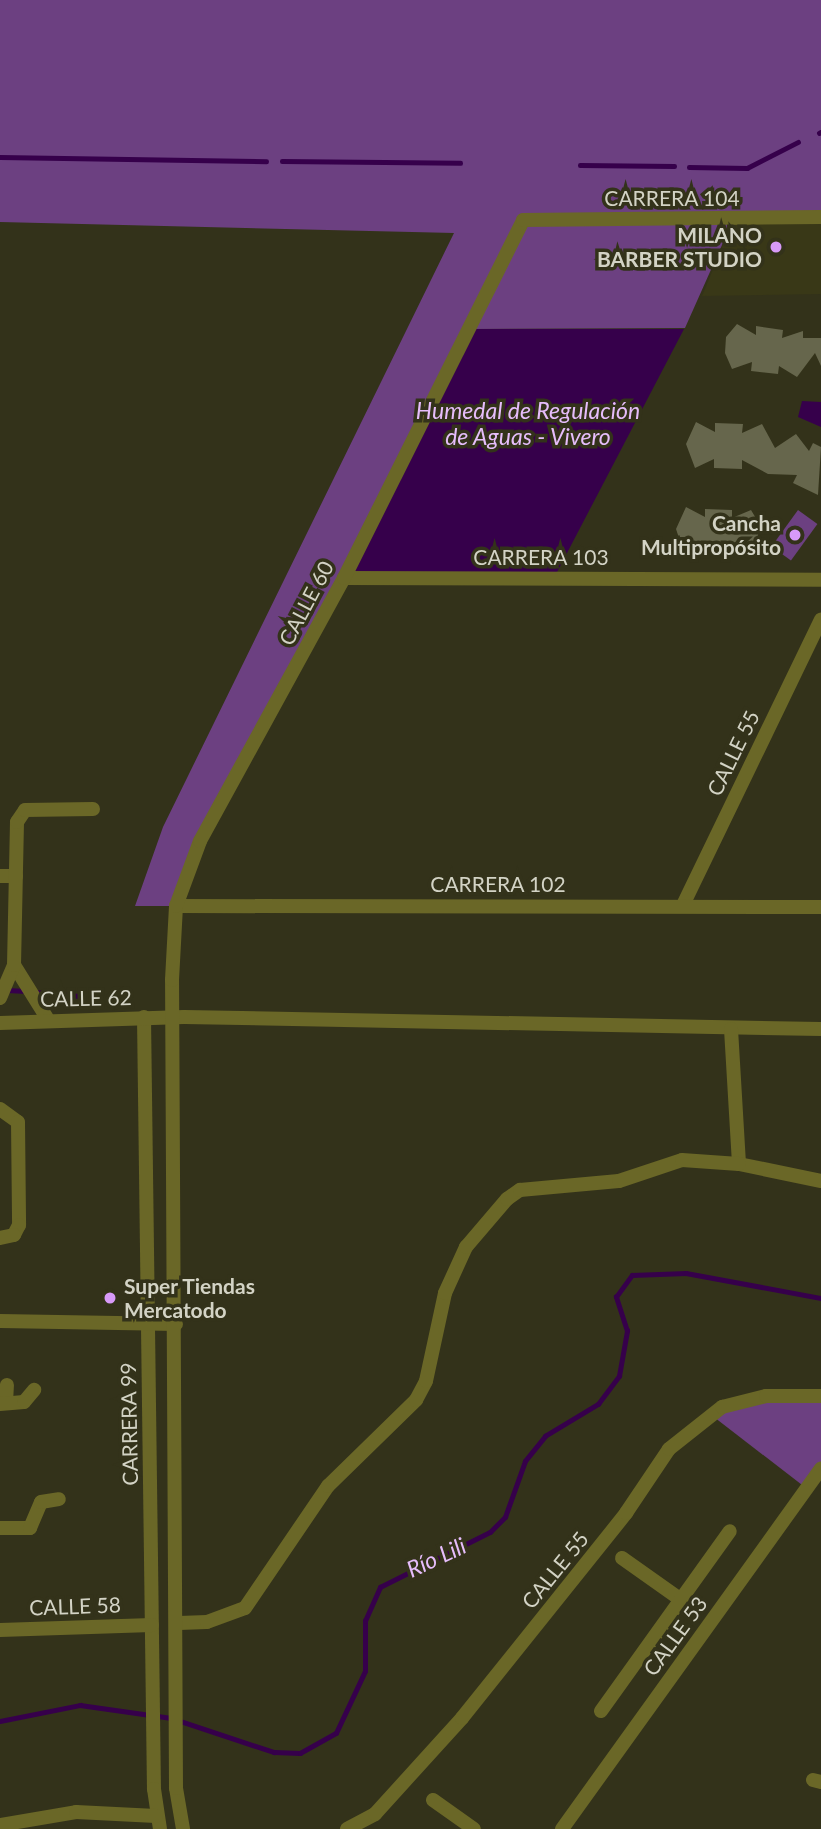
<!DOCTYPE html>
<meta charset="utf-8">
<style>
body{margin:0}
#map{position:relative;width:821px;height:1829px;overflow:hidden;background:#33321a;font-family:Lato,sans-serif}
div>[style]{position:absolute}
.built>*{inset:0;background:#393817}
.green>*{inset:0;background:#6c4081;transform-origin:0 0}
.water>*{inset:0;background:#36004b}
.stream>*{height:4.5px;margin:-2.25px;padding:0 2.25px;transform-origin:2.25px;border-radius:2.25px;background:#36004b}
.building>*{inset:0;background:#66664c}
.minor>*{height:14px;margin:-7px;padding:0 7px;transform-origin:7px;border-radius:7px;background:#6a6727}
.dots>*{width:19px;height:19px;translate:-50% -50%;box-sizing:border-box;border:4px solid #33321a;border-radius:50%}
span{translate:-50% -50%;white-space:nowrap;text-align:center;line-height:1.15;-webkit-text-stroke:7px #33321a;paint-order:stroke}
.street-label{font-size:21px;color:#d3d3c5}
.poi-label{font-size:21px;color:#d3d3c5;font-weight:700}
.right{translate:-100% -50%;text-align:right}
.left{translate:0 -50%;text-align:left}
.water-label{font-size:23px;color:#e6bdfb;font-style:italic}
</style>
<div id="map">
<div class="built">
<i style="clip-path:polygon(821px 217px,821px 294px,702px 296px,734px 218px)"></i>
</div>
<div class="green">
<i style="clip-path:polygon(0 0,821px 0,821px 217px,734px 218px,685px 328px,470px 329px,200px 841px,176px 906px,135px 906px,163px 827px,454px 233px,0 222px)"></i>
<i style="left:798px;top:510px;width:24px;height:45px;rotate:36deg"></i>
<i style="clip-path:polygon(821px 1396px,821px 1468px,806px 1488px,710px 1414px,722px 1407px)"></i>
</div>
<div class="water">
<i style="clip-path:polygon(470px 329px,684px 329px,555px 576px,344px 578px)"></i>
<i style="clip-path:polygon(802px 401px,821px 402px,821px 427px,798px 417px)"></i>
</div>
<div class="stream">
<i style="left:819px;top:133px;width:2px;rotate:-27deg"></i>
<i style="left:0;top:157px;width:266px;rotate:0.9deg"></i>
<i style="left:282px;top:161px;width:178px;rotate:0.6deg"></i>
<i style="left:580px;top:165px;width:94px;rotate:0.6deg"></i>
<i style="left:689px;top:167px;width:58px;rotate:1deg"></i>
<i style="left:747px;top:168px;width:57px;rotate:-27deg"></i>
<i style="left:7px;top:990px;width:19px;rotate:3deg"></i>
<i style="left:35px;top:992px;width:44px;rotate:5.2deg"></i>
<i style="left:0;top:1721px;width:82px;rotate:-11.3deg"></i>
<i style="left:80px;top:1705px;width:92px;rotate:8.1deg"></i>
<i style="left:180px;top:1721px;width:99px;rotate:18.3deg"></i>
<i style="left:274px;top:1752px;width:26px;rotate:2deg"></i>
<i style="left:300px;top:1753px;width:41px;rotate:-29.1deg"></i>
<i style="left:336px;top:1733px;width:68px;rotate:-64.9deg"></i>
<i style="left:365px;top:1671px;width:50px;rotate:-90deg"></i>
<i style="left:365px;top:1621px;width:37px;rotate:-66deg"></i>
<i style="left:380px;top:1587px;width:123px;rotate:-26.6deg"></i>
<i style="left:490px;top:1532px;width:21px;rotate:-45deg"></i>
<i style="left:505px;top:1517px;width:59px;rotate:-70.3deg"></i>
<i style="left:525px;top:1461px;width:32px;rotate:-51deg"></i>
<i style="left:545px;top:1436px;width:62px;rotate:-31.1deg"></i>
<i style="left:598px;top:1404px;width:35px;rotate:-53deg"></i>
<i style="left:619px;top:1376px;width:46px;rotate:-79.9deg"></i>
<i style="left:627px;top:1331px;width:36px;rotate:-108deg"></i>
<i style="left:616px;top:1297px;width:27px;rotate:-54deg"></i>
<i style="left:632px;top:1275px;width:54px;rotate:-2.1deg"></i>
<i style="left:686px;top:1273px;width:137px;rotate:10.5deg"></i>
</div>
<div class="building">
<i style="clip-path:polygon(737px 324px,756px 335px,756px 326px,783px 330px,782px 338px,803px 331px,803px 338px,821px 338px,821px 366px,815px 353px,797px 377px,779px 366px,778px 374px,751px 371px,752px 362px,732px 369px,725px 353px,726px 337px)"></i>
<i style="clip-path:polygon(696px 422px,715px 432px,715px 423px,743px 424px,742px 433px,762px 424px,775px 448px,796px 434px,809px 451px,813px 443px,821px 447px,818px 495px,793px 483px,797px 475px,768px 474px,742px 460px,742px 469px,714px 468px,714px 459px,695px 468px,686px 444px)"></i>
<i style="clip-path:polygon(686px 507px,705px 517px,705px 509px,732px 510px,732px 518px,751px 510px,760px 525px,755px 550px,750px 556px,731px 546px,731px 554px,703px 553px,704px 545px,684px 553px,676px 529px)"></i>
</div>
<div class="minor">
<i style="left:344px;top:578px;width:477px;rotate:0.2deg"></i>
<i style="left:0;top:876px;width:16px"></i>
<i style="left:683px;top:905px;width:317px;rotate:-64.2deg"></i>
<i style="left:176px;top:906px;width:645px;rotate:0.09deg"></i>
<i style="left:14px;top:965px;width:62px;rotate:58.1deg"></i>
<i style="left:0;top:998px;width:36px;rotate:-67deg"></i>
<i style="left:14px;top:965px;width:143px;rotate:-88.8deg"></i>
<i style="left:17px;top:822px;width:14px;rotate:-56deg"></i>
<i style="left:25px;top:810px;width:68px;rotate:-0.8deg"></i>
<i style="left:144px;top:1017px;width:772px;rotate:89.26deg"></i>
<i style="left:154px;top:1789px;width:40px;rotate:81.5deg"></i>
<i style="left:0;top:1023px;width:184px;rotate:-1.9deg"></i>
<i style="left:184px;top:1017px;width:637px;rotate:1.08deg"></i>
<i style="left:731px;top:1029px;width:135px;rotate:86.6deg"></i>
<i style="left:739px;top:1164px;width:84px;rotate:11.7deg"></i>
<i style="left:0;top:1109px;width:22px;rotate:36deg"></i>
<i style="left:18px;top:1122px;width:103px;rotate:89.4deg"></i>
<i style="left:19px;top:1225px;width:11px;rotate:117deg"></i>
<i style="left:14px;top:1235px;width:14px;rotate:168deg"></i>
<i style="left:0;top:1321px;width:176px;rotate:1deg"></i>
<i style="left:6px;top:1403px;width:18px;rotate:-87deg"></i>
<i style="left:0;top:1404px;width:24px;rotate:-5deg"></i>
<i style="left:24px;top:1402px;width:16px;rotate:-50deg"></i>
<i style="left:0;top:1528px;width:30px"></i>
<i style="left:30px;top:1528px;width:28px;rotate:-67deg"></i>
<i style="left:41px;top:1502px;width:18px;rotate:-9deg"></i>
<i style="left:622px;top:1558px;width:71px;rotate:35.3deg"></i>
<i style="left:179px;top:1623px;width:28px;rotate:-2deg"></i>
<i style="left:207px;top:1622px;width:40px;rotate:-20.2deg"></i>
<i style="left:245px;top:1608px;width:148px;rotate:-55.8deg"></i>
<i style="left:328px;top:1486px;width:123px;rotate:-44.3deg"></i>
<i style="left:416px;top:1400px;width:21px;rotate:-62deg"></i>
<i style="left:426px;top:1381px;width:90px;rotate:-77.8deg"></i>
<i style="left:445px;top:1293px;width:51px;rotate:-65.5deg"></i>
<i style="left:466px;top:1247px;width:63px;rotate:-49.5deg"></i>
<i style="left:507px;top:1199px;width:16px;rotate:-35deg"></i>
<i style="left:520px;top:1190px;width:99px;rotate:-5.2deg"></i>
<i style="left:619px;top:1181px;width:66px;rotate:-18.4deg"></i>
<i style="left:682px;top:1160px;width:57px;rotate:4deg"></i>
<i style="left:0;top:1630px;width:152px;rotate:-1.9deg"></i>
<i style="left:601px;top:1711px;width:221px;rotate:-54.4deg"></i>
<i style="left:813px;top:1780px;width:8px;rotate:14deg"></i>
<i style="left:433px;top:1800px;width:50px;rotate:35.3deg"></i>
<i style="left:0;top:1825px;width:77px;rotate:-9.7deg"></i>
<i style="left:76px;top:1812px;width:80px;rotate:2.9deg"></i>
<i style="left:183px;top:1829px;width:42px;rotate:-99.7deg"></i>
<i style="left:176px;top:1788px;width:808px;rotate:-90.28deg"></i>
<i style="left:172px;top:980px;width:74px;rotate:-86.9deg"></i>
<i style="left:176px;top:906px;width:69px;rotate:-69.7deg"></i>
<i style="left:200px;top:841px;width:300px;rotate:-61.3deg"></i>
<i style="left:344px;top:578px;width:400px;rotate:-63.4deg"></i>
<i style="left:523px;top:220px;width:298px;rotate:-0.6deg"></i>
<i style="left:347px;top:1829px;width:32px;rotate:-28deg"></i>
<i style="left:375px;top:1814px;width:130px;rotate:-47.8deg"></i>
<i style="left:462px;top:1718px;width:263px;rotate:-51.3deg"></i>
<i style="left:626px;top:1513px;width:77px;rotate:-56.1deg"></i>
<i style="left:669px;top:1449px;width:68px;rotate:-38.4deg"></i>
<i style="left:722px;top:1407px;width:45px;rotate:-14deg"></i>
<i style="left:766px;top:1396px;width:55px"></i>
<i style="left:562px;top:1829px;width:444px;rotate:-54.3deg"></i>
</div>
<div class="dots">
<i style="left:776px;top:247px;background:#d89af8"></i>
<i style="left:795px;top:535px;background:#d89af8"></i>
<i style="left:110px;top:1298px;background:#d89af8"></i>
</div>
<div class="street-label">
<span style="left:672px;top:198px">CARRERA 104</span>
<span style="left:541px;top:557px">CARRERA 103</span>
<span style="left:306px;top:603px;rotate:-62deg">CALLE 60</span>
<span style="left:733px;top:753px;rotate:-64deg">CALLE 55</span>
<span style="left:498px;top:884px">CARRERA 102</span>
<span style="left:86px;top:998px;rotate:-1deg">CALLE 62</span>
<span style="left:129px;top:1424px;rotate:-91deg">CARRERA 99</span>
<span style="left:555px;top:1570px;rotate:-51deg">CALLE 55</span>
<span style="left:75px;top:1606px;rotate:-2deg">CALLE 58</span>
<span style="left:675px;top:1636px;rotate:-54deg">CALLE 53</span>
</div>
<div class="poi-label">
<span class="right" style="left:762px;top:247px">MILANO<br>BARBER STUDIO</span>
<span class="right" style="left:781px;top:535px">Cancha<br>Multipropósito</span>
<span class="left" style="left:124px;top:1298px">Super Tiendas<br>Mercatodo</span>
</div>
<div class="water-label">
<span style="left:528px;top:423px">Humedal de Regulación<br>de Aguas - Vivero</span>
<span style="left:436px;top:1557px;rotate:-25deg">Río Lili</span>
</div>
</div>
